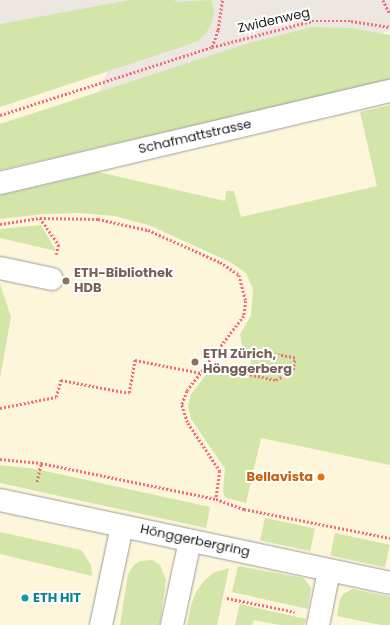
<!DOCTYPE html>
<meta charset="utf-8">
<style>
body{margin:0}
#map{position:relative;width:390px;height:625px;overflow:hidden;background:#ede7e2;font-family:Poppins,sans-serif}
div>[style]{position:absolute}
.education>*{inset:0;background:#fdf6da}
.grass>*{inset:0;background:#d3e5a9;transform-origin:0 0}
.path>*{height:2.5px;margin-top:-1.25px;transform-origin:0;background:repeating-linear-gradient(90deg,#f26d7b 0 2px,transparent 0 4px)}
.roads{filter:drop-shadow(0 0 1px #9d9d9d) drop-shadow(0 0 1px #9d9d9d)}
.minor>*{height:22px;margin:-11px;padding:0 11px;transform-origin:11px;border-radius:11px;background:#fff}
.dots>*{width:11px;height:11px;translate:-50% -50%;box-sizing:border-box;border:2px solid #fff;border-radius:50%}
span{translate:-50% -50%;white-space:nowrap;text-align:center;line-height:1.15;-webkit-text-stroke:4px #fff;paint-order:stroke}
.street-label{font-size:13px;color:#1c1c1c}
.education-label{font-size:13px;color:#785e54;font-weight:700}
.left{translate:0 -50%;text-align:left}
.food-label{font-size:13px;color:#c56008;font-weight:700}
.right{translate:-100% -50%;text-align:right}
.culture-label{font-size:13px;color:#0d838f;font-weight:700}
</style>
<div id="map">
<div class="education">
<i style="clip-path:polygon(134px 0,97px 98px,390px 31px,390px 625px,0 625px,0 24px)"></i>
</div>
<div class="grass">
<i style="clip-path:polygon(130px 0,174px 0,176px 2px,212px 0,214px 12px,212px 23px,206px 33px,198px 41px,187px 45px,0 107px,0 24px)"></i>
<i style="clip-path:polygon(312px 27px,352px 28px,390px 35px,390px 80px,0 170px,0 124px,249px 43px)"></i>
<i style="clip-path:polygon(390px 105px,390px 465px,261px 438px,246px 503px,227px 498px,224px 496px,223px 491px,225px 469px,191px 419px,188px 406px,191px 394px,209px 371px,248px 378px,251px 360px,243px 349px,240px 334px,251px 316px,253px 289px,246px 273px,230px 262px,151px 226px,115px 216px,79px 213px,44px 214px,0 219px,0 195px,98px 172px,225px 201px,226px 191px,234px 191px,241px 217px,377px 186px,360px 112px)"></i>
<i style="clip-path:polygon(41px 225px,56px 251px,0 238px,0 229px)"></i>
<i style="clip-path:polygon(0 284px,11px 317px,0 378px)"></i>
<i style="clip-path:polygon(0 465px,36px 469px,210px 507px,206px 528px,0 483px)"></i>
<i style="left:265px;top:518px;width:51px;height:23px;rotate:12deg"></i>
<i style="clip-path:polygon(0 532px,81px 550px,91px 565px,92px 576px,0 554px)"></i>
<i style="left:335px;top:533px;width:56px;height:23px;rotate:12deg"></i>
<i style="clip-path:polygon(152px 560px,160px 565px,166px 580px,160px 625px,120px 625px,128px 574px,134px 565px,140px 561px)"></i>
<i style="clip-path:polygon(238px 566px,304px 578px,311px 588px,308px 609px,232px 592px)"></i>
<i style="clip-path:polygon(229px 568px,217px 625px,187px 625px,191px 605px,196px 592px,204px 581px,213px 573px)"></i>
<i style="clip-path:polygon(353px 589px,390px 597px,390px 625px,381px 625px,337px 616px,340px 599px,343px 594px)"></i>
<i style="clip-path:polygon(240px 604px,306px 619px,304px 625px,280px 625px,254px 620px,252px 625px,235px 625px)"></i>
</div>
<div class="path">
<i style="left:383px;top:0;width:16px;rotate:63deg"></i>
<i style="left:212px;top:47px;width:103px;rotate:-14.6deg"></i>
<i style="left:312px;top:21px;width:39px"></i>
<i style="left:351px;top:21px;width:39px;rotate:9deg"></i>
<i style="left:0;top:115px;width:223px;rotate:-17.8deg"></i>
<i style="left:212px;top:47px;width:18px;rotate:-71deg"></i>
<i style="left:218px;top:30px;width:30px;rotate:-82deg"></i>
<i style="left:40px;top:218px;width:33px;rotate:55deg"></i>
<i style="left:59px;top:245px;width:10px;rotate:107deg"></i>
<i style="left:0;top:224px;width:40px;rotate:-8.5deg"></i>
<i style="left:40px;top:218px;width:58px;rotate:1deg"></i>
<i style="left:98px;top:219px;width:51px;rotate:12.4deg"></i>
<i style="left:148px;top:230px;width:79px;rotate:24deg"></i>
<i style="left:220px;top:262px;width:23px;rotate:34deg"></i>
<i style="left:239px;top:275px;width:27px;rotate:75deg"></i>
<i style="left:246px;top:301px;width:15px;rotate:98deg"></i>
<i style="left:244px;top:316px;width:94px;rotate:127.2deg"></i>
<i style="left:187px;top:391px;width:15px;rotate:110deg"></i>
<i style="left:182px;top:405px;width:19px;rotate:72deg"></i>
<i style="left:188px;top:423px;width:58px;rotate:56.3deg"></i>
<i style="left:220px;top:471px;width:28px;rotate:98deg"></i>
<i style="left:207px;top:365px;width:71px;rotate:12.3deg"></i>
<i style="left:276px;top:380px;width:20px;rotate:-30deg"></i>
<i style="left:293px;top:370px;width:12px;rotate:-81deg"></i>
<i style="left:295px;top:358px;width:20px;rotate:-169deg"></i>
<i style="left:0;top:408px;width:57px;rotate:-11.1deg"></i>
<i style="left:56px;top:397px;width:18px;rotate:-74deg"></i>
<i style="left:61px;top:380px;width:69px;rotate:10.8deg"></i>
<i style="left:129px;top:393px;width:34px;rotate:-80deg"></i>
<i style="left:135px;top:360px;width:67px;rotate:11.1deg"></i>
<i style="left:0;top:459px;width:41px;rotate:5.6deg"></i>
<i style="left:41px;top:463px;width:179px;rotate:11.6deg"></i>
<i style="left:216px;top:499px;width:30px;rotate:20deg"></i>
<i style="left:244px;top:509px;width:149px;rotate:11.2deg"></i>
<i style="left:37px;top:482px;width:19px;rotate:-78deg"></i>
<i style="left:227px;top:598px;width:69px;rotate:11.6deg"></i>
</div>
<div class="roads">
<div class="minor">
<i style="left:0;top:183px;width:401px;rotate:-13.3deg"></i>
<i style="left:0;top:268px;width:53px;rotate:11.9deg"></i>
<i style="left:0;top:500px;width:399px;rotate:12deg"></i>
<i style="left:101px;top:625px;width:101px;rotate:-78deg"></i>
<i style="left:172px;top:625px;width:86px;rotate:-77.9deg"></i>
<i style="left:318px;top:625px;width:55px;rotate:-78.5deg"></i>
</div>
</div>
<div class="dots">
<i style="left:66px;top:281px;background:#8d6e63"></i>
<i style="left:195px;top:362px;background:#8d6e63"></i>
<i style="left:321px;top:477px;background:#e8710a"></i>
<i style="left:25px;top:598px;background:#0f9aa8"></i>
</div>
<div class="street-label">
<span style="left:274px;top:21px;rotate:-13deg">Zwidenweg</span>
<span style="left:195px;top:137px;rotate:-13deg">Schafmattstrasse</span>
<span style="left:195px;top:541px;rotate:12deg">Hönggerbergring</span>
</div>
<div class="education-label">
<span class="left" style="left:74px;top:281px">ETH-Bibliothek<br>HDB</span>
<span class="left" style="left:203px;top:362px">ETH Zürich,<br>Hönggerberg</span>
</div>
<div class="food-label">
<span class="right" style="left:313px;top:477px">Bellavista</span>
</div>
<div class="culture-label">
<span class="left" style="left:33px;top:598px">ETH HIT</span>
</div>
</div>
